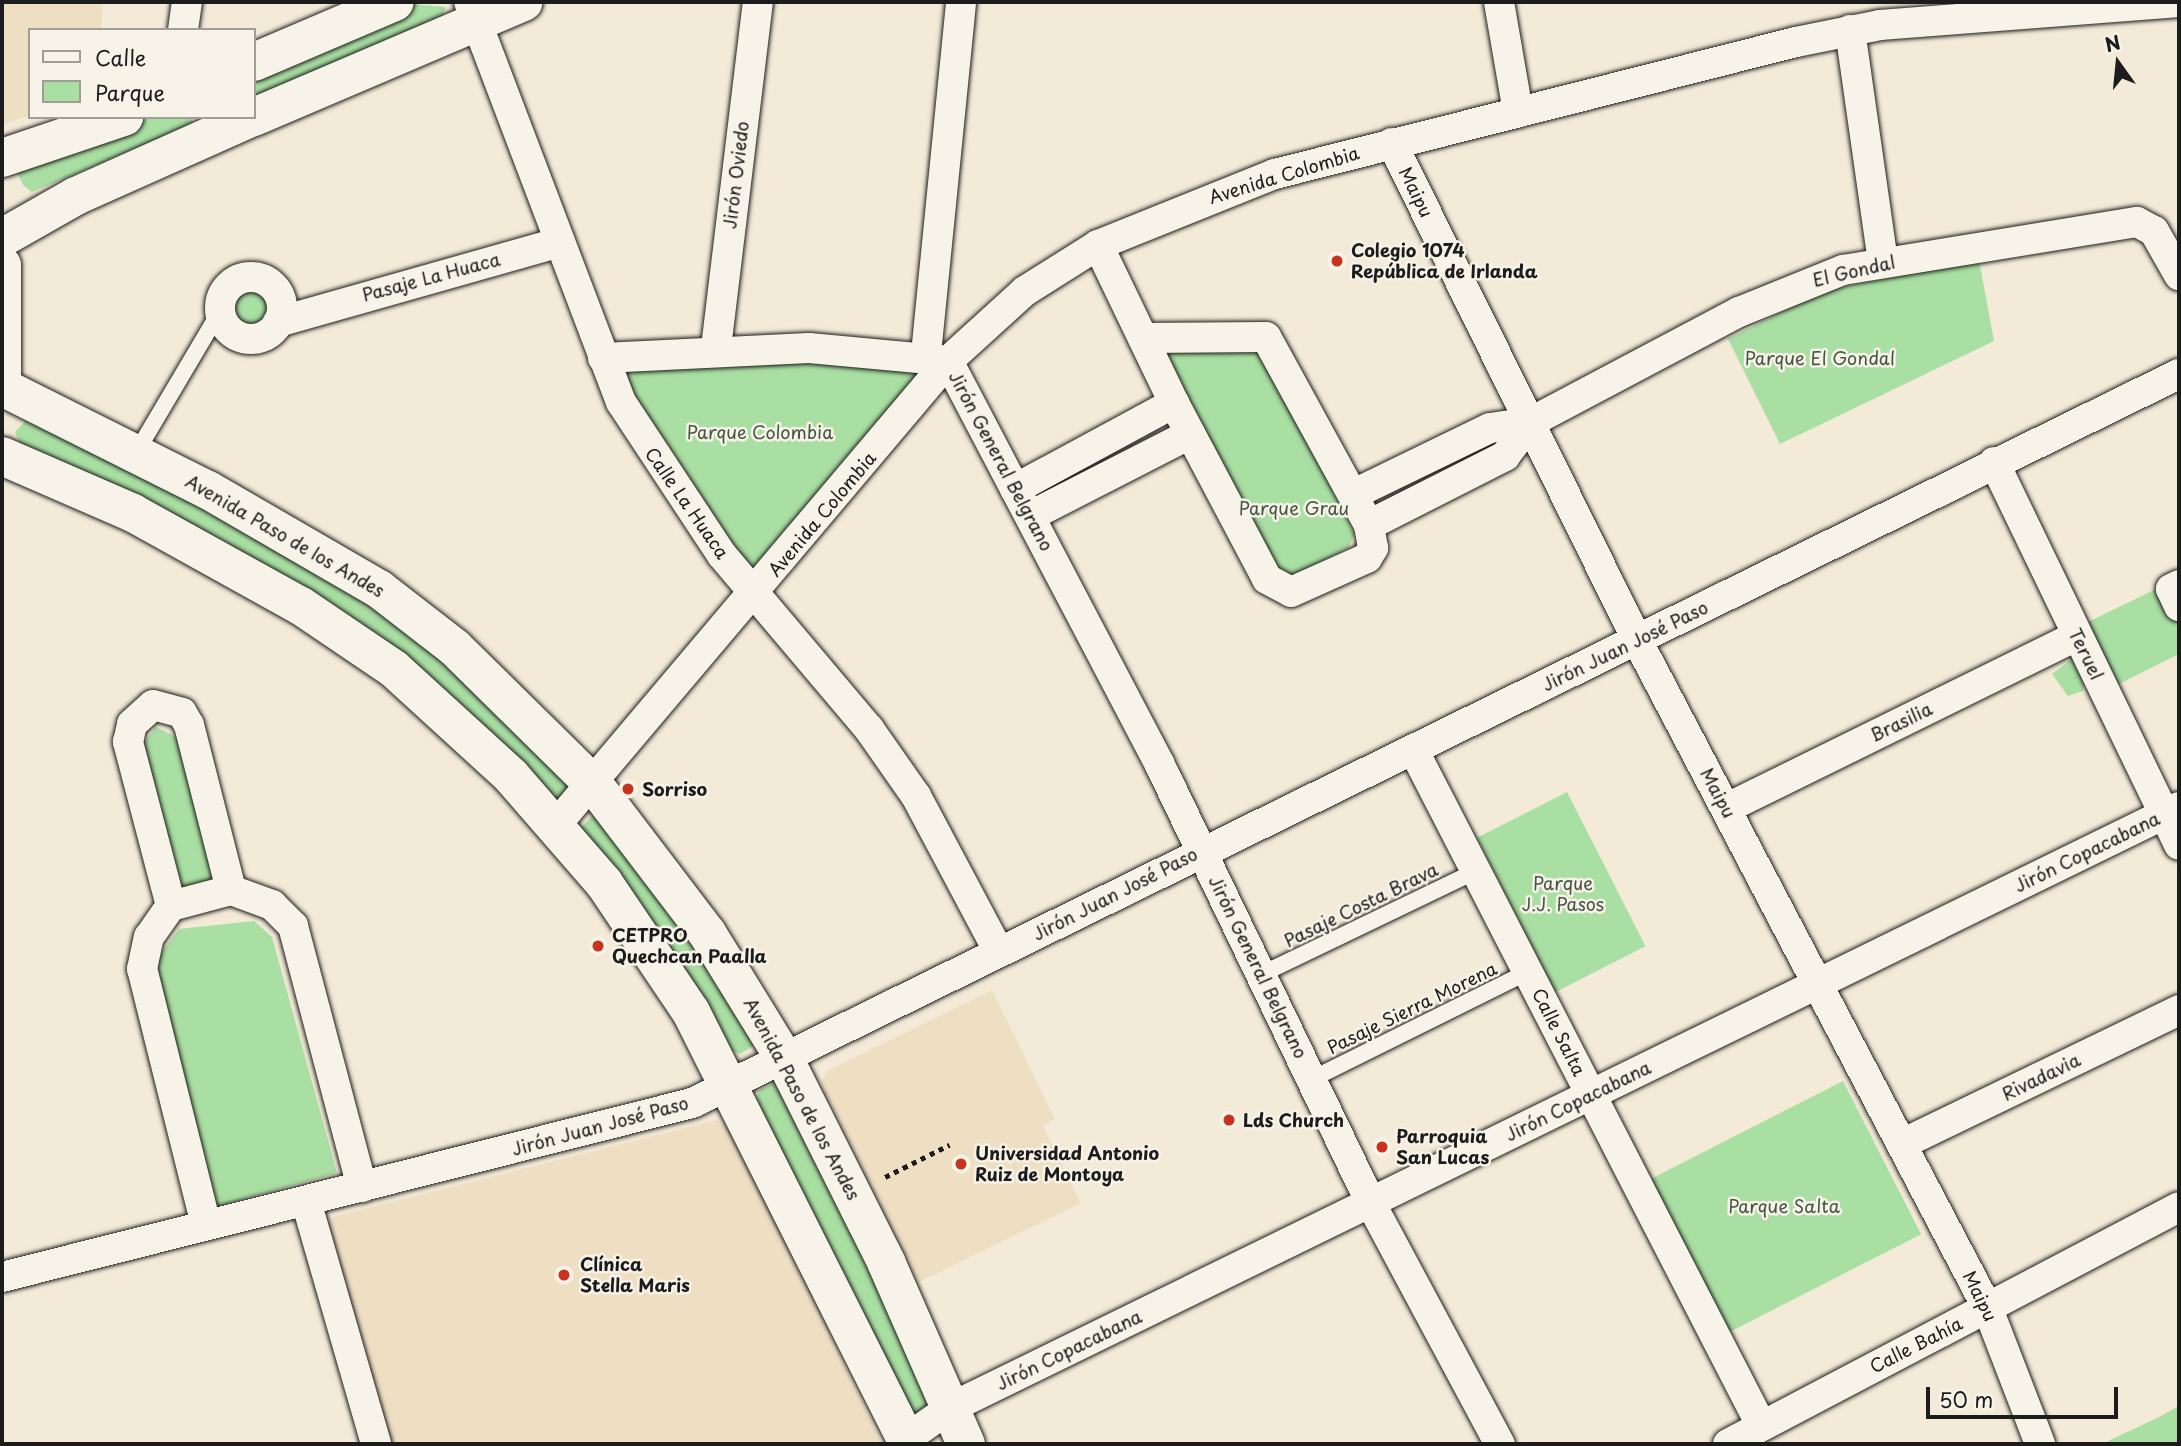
<!DOCTYPE html>
<meta charset="utf-8">
<style>
body{margin:0}
#map{position:relative;width:2181px;height:1446px;overflow:hidden;background:#f3ead7;font-family:"Playpen Sans",sans-serif}
div>[style]{position:absolute}
.built>*{inset:0;background:#eedfc3}
.green>*{inset:0;background:#a9dfa2;transform-origin:0 0}
.round{border-radius:50%}
.path>*{height:4.5px;margin-top:-2.25px;transform-origin:0;background:repeating-linear-gradient(90deg,#1c1c1c 0 5px,transparent 0 10px)}
.roads{filter:drop-shadow(0 0 2px #1c1c1c) drop-shadow(0 0 2px #1c1c1c)}
.lane>*{height:16px;margin:-8px;padding:0 8px;transform-origin:8px;border-radius:8px;background:#f7f3e8}
.street>*{height:30px;margin:-15px;padding:0 15px;transform-origin:15px;border-radius:15px;background:#f7f3e8}
.street>.ring{margin:-15px;padding:0;box-sizing:content-box;background:none;border:30px solid #f7f3e8;border-radius:50%}
.secondary>*{height:38px;margin:-19px;padding:0 19px;transform-origin:19px;border-radius:19px;background:#f7f3e8}
.dots>*{width:19px;height:19px;translate:-50% -50%;box-sizing:border-box;border:4px solid #f7f3e8;border-radius:50%}
span{translate:-50% -50%;white-space:nowrap;text-align:center;line-height:1.15;-webkit-text-stroke:5px #f7f3e8;paint-order:stroke}
.street-label{font-size:18px;color:#1c1c1c}
.poi-label{font-size:18px;color:#1c1c1c;font-weight:700}
.left{translate:0 -50%;text-align:left}
.park-label{font-size:18px;color:#465644}
.frame{position:absolute;inset:0;border:4px solid #1c1c1c;pointer-events:none}
.legend{position:absolute;left:28px;top:28px;width:228px;height:91px;box-sizing:border-box;background:#f7f3e8;border:2px solid #9f9d96;margin:0;padding:9px 12px;list-style:none;font-size:21px;color:#1c1c1c}
.legend li{display:flex;align-items:center;gap:14px;height:35px}
.legend b{width:35px;border:2px solid #9f9d96}
.north{position:absolute;left:2083px;top:28px;width:70px;height:70px;-webkit-text-stroke:5px #f7f3e8;paint-order:stroke;rotate:345deg;font-size:19px;font-weight:700;line-height:28px;text-align:center;color:#1c1c1c}
.north::after{content:'';display:block;margin:auto;width:24px;height:32px;background:#1c1c1c;clip-path:polygon(50% 0,100% 100%,50% 72%,0 100%)}
.scale{position:absolute;left:1926px;top:1387px;width:192px;height:32px;box-sizing:border-box;border:4px solid #1c1c1c;border-top:0;padding-left:9px;font-size:21px;line-height:24px;white-space:nowrap;color:#1c1c1c;-webkit-text-stroke:5px #f7f3e8;paint-order:stroke}
</style>
<div id="map">
<div class="built">
<i style="clip-path:polygon(2px 2px,103px 2px,101px 30px,30px 30px,30px 115px,2px 125px)"></i>
<i style="clip-path:polygon(992px 990px,1055px 1119px,1043px 1126px,1081px 1203px,919px 1282px,821px 1083px,827px 1071px)"></i>
<i style="clip-path:polygon(717px 1120px,733px 1131px,882px 1444px,376px 1444px,317px 1236px,329px 1218px)"></i>
</div>
<div class="green">
<i style="clip-path:polygon(390px 2px,446px 7px,441px 19px,254px 99px,254px 59px)"></i>
<i style="clip-path:polygon(108px 117px,191px 117px,193px 124px,32px 192px,23px 185px,16px 170px)"></i>
<i style="clip-path:polygon(1979px 260px,1994px 341px,1780px 444px,1728px 339px,1824px 291px)"></i>
<i class="round" style="left:228px;top:287px;width:40px;height:40px"></i>
<i style="clip-path:polygon(1259px 344px,1354px 534px,1349px 547px,1293px 576px,1272px 564px,1164px 357px,1173px 347px)"></i>
<i style="clip-path:polygon(694px 349px,919px 371px,763px 565px,741px 564px,619px 376px,629px 360px)"></i>
<i style="clip-path:polygon(29px 417px,371px 594px,575px 780px,561px 804px,478px 728px,20px 444px,15px 432px)"></i>
<i style="clip-path:polygon(2162px 586px,2179px 622px,2179px 654px,2117px 685px,2086px 623px)"></i>
<i style="clip-path:polygon(2073px 658px,2085px 674px,2083px 691px,2068px 696px,2052px 674px)"></i>
<i style="clip-path:polygon(156px 727px,180px 739px,215px 880px,181px 888px,142px 746px)"></i>
<i style="left:1567px;top:792px;width:173px;height:101px;rotate:63deg"></i>
<i style="clip-path:polygon(593px 815px,631px 844px,755px 1045px,740px 1054px,728px 1049px,576px 833px)"></i>
<i style="clip-path:polygon(254px 921px,272px 937px,337px 1173px,211px 1208px,157px 976px,159px 956px,179px 929px)"></i>
<i style="left:1843px;top:1081px;width:172px;height:219px;rotate:63deg"></i>
<i style="clip-path:polygon(777px 1082px,784px 1086px,935px 1408px,909px 1419px,757px 1100px,759px 1090px)"></i>
<i style="clip-path:polygon(2179px 1406px,2179px 1444px,2102px 1444px,2157px 1418px)"></i>
</div>
<div class="path">
<i style="left:885px;top:1177px;width:72px;rotate:-26.6deg"></i>
</div>
<div class="roads">
<div class="lane">
<i style="left:136px;top:453px;width:165px;rotate:-59.4deg"></i>
<i style="left:1262px;top:974px;width:237px;rotate:-25.7deg"></i>
<i style="left:1314px;top:1078px;width:239px;rotate:-26.4deg"></i>
</div>
<div class="street">
<i style="left:469px;top:2px;width:428px;rotate:69.2deg"></i>
<i style="left:621px;top:402px;width:183px;rotate:56.6deg"></i>
<i style="left:722px;top:555px;width:228px;rotate:49.8deg"></i>
<i style="left:869px;top:729px;width:82px;rotate:55deg"></i>
<i style="left:916px;top:796px;width:177px;rotate:62deg"></i>
<i style="left:1499px;top:2px;width:112px;rotate:80.2deg"></i>
<i style="left:183px;top:30px;width:28px;rotate:-82deg"></i>
<i style="left:1850px;top:30px;width:234px;rotate:81.9deg"></i>
<i style="left:1392px;top:143px;width:554px;rotate:63.76deg"></i>
<i style="left:1637px;top:640px;width:755px;rotate:62.32deg"></i>
<i style="left:1988px;top:1309px;width:145px;rotate:68.9deg"></i>
<i style="left:1098px;top:245px;width:175px;rotate:64.3deg"></i>
<i style="left:1174px;top:403px;width:199px;rotate:62.1deg"></i>
<i style="left:1267px;top:579px;width:27px;rotate:28deg"></i>
<i style="left:1291px;top:592px;width:83px;rotate:-24.1deg"></i>
<i style="left:1367px;top:558px;width:12px;rotate:-59deg"></i>
<i style="left:1373px;top:548px;width:23px;rotate:-100deg"></i>
<i style="left:1369px;top:525px;width:214px;rotate:-118.7deg"></i>
<i style="left:1266px;top:337px;width:123px;rotate:179.5deg"></i>
<i class="ring" style="left:220px;top:277px;width:32px;height:32px"></i>
<i style="left:278px;top:322px;width:293px;rotate:-15.8deg"></i>
<i style="left:716px;top:348px;width:349px;rotate:-83.1deg"></i>
<i style="left:926px;top:354px;width:354px;rotate:-84.3deg"></i>
<i style="left:603px;top:358px;width:206px;rotate:-2.8deg"></i>
<i style="left:809px;top:348px;width:140px;rotate:5.3deg"></i>
<i style="left:948px;top:361px;width:456px;rotate:62.3deg"></i>
<i style="left:1160px;top:765px;width:485px;rotate:64.3deg"></i>
<i style="left:1370px;top:1202px;width:275px;rotate:61.8deg"></i>
<i style="left:1994px;top:462px;width:425px;rotate:64.2deg"></i>
<i style="left:1015px;top:489px;width:181px;rotate:-28.4deg"></i>
<i style="left:1354px;top:494px;width:151px;rotate:-25.9deg"></i>
<i style="left:1490px;top:428px;width:41px;rotate:-8.3deg"></i>
<i style="left:1531px;top:422px;width:235px;rotate:-27.9deg"></i>
<i style="left:1739px;top:312px;width:112px;rotate:-22deg"></i>
<i style="left:1843px;top:270px;width:298px;rotate:-9.3deg"></i>
<i style="left:2137px;top:222px;width:19px;rotate:28deg"></i>
<i style="left:2154px;top:231px;width:51px;rotate:60.4deg"></i>
<i style="left:1030px;top:516px;width:180px;rotate:-27.1deg"></i>
<i style="left:1369px;top:525px;width:153px;rotate:-26.9deg"></i>
<i style="left:1505px;top:456px;width:43px;rotate:-52.6deg"></i>
<i style="left:2179px;top:585px;width:9px;rotate:153deg"></i>
<i style="left:2171px;top:589px;width:19px;rotate:65deg"></i>
<i style="left:1414px;top:751px;width:758px;rotate:62.76deg"></i>
<i style="left:1727px;top:808px;width:389px;rotate:-26.2deg"></i>
<i style="left:555px;top:826px;width:609px;rotate:-49.8deg"></i>
<i style="left:948px;top:361px;width:104px;rotate:-42.3deg"></i>
<i style="left:1025px;top:291px;width:86px;rotate:-32.2deg"></i>
<i style="left:1098px;top:245px;width:191px;rotate:-21.9deg"></i>
<i style="left:1275px;top:174px;width:537px;rotate:-14.22deg"></i>
<i style="left:1796px;top:42px;width:86px;rotate:-11.4deg"></i>
<i style="left:1880px;top:25px;width:300px;rotate:-4.4deg"></i>
<i style="left:171px;top:906px;width:170px;rotate:-104.7deg"></i>
<i style="left:128px;top:742px;width:18px;rotate:-77deg"></i>
<i style="left:132px;top:724px;width:28px;rotate:-42deg"></i>
<i style="left:153px;top:705px;width:30px;rotate:15deg"></i>
<i style="left:182px;top:713px;width:14px;rotate:60deg"></i>
<i style="left:189px;top:725px;width:170px;rotate:75.7deg"></i>
<i style="left:1902px;top:1144px;width:308px;rotate:-25.8deg"></i>
<i style="left:306px;top:1201px;width:253px;rotate:73.9deg"></i>
<i style="left:206px;top:1225px;width:264px;rotate:-104deg"></i>
<i style="left:142px;top:969px;width:33px;rotate:-78deg"></i>
<i style="left:149px;top:937px;width:38px;rotate:-55deg"></i>
<i style="left:171px;top:906px;width:62px;rotate:-14.9deg"></i>
<i style="left:231px;top:890px;width:44px;rotate:20.1deg"></i>
<i style="left:272px;top:905px;width:30px;rotate:45deg"></i>
<i style="left:293px;top:926px;width:270px;rotate:75.2deg"></i>
<i style="left:2px;top:1277px;width:712px;rotate:-14.15deg"></i>
<i style="left:692px;top:1103px;width:1656px;rotate:-26.12deg"></i>
<i style="left:906px;top:1439px;width:54px;rotate:-35.2deg"></i>
<i style="left:950px;top:1408px;width:1368px;rotate:-26.06deg"></i>
<i style="left:1728px;top:1444px;width:509px;rotate:-27.72deg"></i>
</div>
<div class="secondary">
<i style="left:254px;top:62px;width:153px;rotate:-23.1deg"></i>
<i style="left:254px;top:117px;width:293px;rotate:-23.1deg"></i>
<i style="left:2px;top:158px;width:129px;rotate:-18.6deg"></i>
<i style="left:2px;top:238px;width:85px;rotate:-29.6deg"></i>
<i style="left:76px;top:196px;width:194px;rotate:-24.1deg"></i>
<i style="left:2px;top:265px;width:110px;rotate:90deg"></i>
<i style="left:2px;top:387px;width:230px;rotate:26.6deg"></i>
<i style="left:208px;top:490px;width:198px;rotate:30.1deg"></i>
<i style="left:379px;top:589px;width:96px;rotate:37.8deg"></i>
<i style="left:455px;top:648px;width:197px;rotate:44.6deg"></i>
<i style="left:595px;top:786px;width:185px;rotate:52.7deg"></i>
<i style="left:707px;top:933px;width:149px;rotate:58.4deg"></i>
<i style="left:785px;top:1060px;width:226px;rotate:63.4deg"></i>
<i style="left:886px;top:1262px;width:199px;rotate:66.3deg"></i>
<i style="left:2px;top:456px;width:143px;rotate:23.5deg"></i>
<i style="left:133px;top:513px;width:192px;rotate:29deg"></i>
<i style="left:301px;top:606px;width:112px;rotate:34.1deg"></i>
<i style="left:394px;top:669px;width:159px;rotate:42.4deg"></i>
<i style="left:511px;top:776px;width:142px;rotate:49deg"></i>
<i style="left:604px;top:883px;width:156px;rotate:56deg"></i>
<i style="left:691px;top:1012px;width:483px;rotate:63.3deg"></i>
</div>
</div>
<div class="dots">
<i style="left:1337px;top:261px;background:#c8321e"></i>
<i style="left:628px;top:789px;background:#c8321e"></i>
<i style="left:598px;top:946px;background:#c8321e"></i>
<i style="left:1229px;top:1120px;background:#c8321e"></i>
<i style="left:1382px;top:1147px;background:#c8321e"></i>
<i style="left:961px;top:1164px;background:#c8321e"></i>
<i style="left:564px;top:1275px;background:#c8321e"></i>
</div>
<div class="street-label">
<span style="left:736px;top:175px;rotate:-83deg">Jirón Oviedo</span>
<span style="left:1284px;top:175px;rotate:-17deg">Avenida Colombia</span>
<span style="left:1416px;top:192px;rotate:64deg">Maipu</span>
<span style="left:1854px;top:271px;rotate:-13deg">El Gondal</span>
<span style="left:431px;top:277px;rotate:-15deg">Pasaje La Huaca</span>
<span style="left:1001px;top:461px;rotate:62deg">Jirón General Belgrano</span>
<span style="left:687px;top:503px;rotate:55deg">Calle La Huaca</span>
<span style="left:822px;top:514px;rotate:-50deg">Avenida Colombia</span>
<span style="left:285px;top:536px;rotate:30deg">Avenida Paso de los Andes</span>
<span style="left:1625px;top:646px;rotate:-26deg">Jirón Juan José Paso</span>
<span style="left:2086px;top:654px;rotate:64deg">Teruel</span>
<span style="left:1901px;top:722px;rotate:-26deg">Brasilia</span>
<span style="left:1718px;top:793px;rotate:62deg">Maipu</span>
<span style="left:2087px;top:852px;rotate:-26deg">Jirón Copacabana</span>
<span style="left:1115px;top:894px;rotate:-27deg">Jirón Juan José Paso</span>
<span style="left:1361px;top:905px;rotate:-26deg">Pasaje Costa Brava</span>
<span style="left:1258px;top:967px;rotate:64deg">Jirón General Belgrano</span>
<span style="left:1412px;top:1008px;rotate:-26deg">Pasaje Sierra Morena</span>
<span style="left:1559px;top:1032px;rotate:63deg">Calle Salta</span>
<span style="left:2041px;top:1077px;rotate:-26deg">Rivadavia</span>
<span style="left:802px;top:1099px;rotate:62deg">Avenida Paso de los Andes</span>
<span style="left:1578px;top:1101px;rotate:-26deg">Jirón Copacabana</span>
<span style="left:600px;top:1126px;rotate:-15deg">Jirón Juan José Paso</span>
<span style="left:1980px;top:1296px;rotate:64deg">Maipu</span>
<span style="left:1916px;top:1345px;rotate:-27deg">Calle Bahía</span>
<span style="left:1069px;top:1350px;rotate:-26deg">Jirón Copacabana</span>
</div>
<div class="poi-label">
<span class="left" style="left:1351px;top:261px">Colegio 1074<br>República de Irlanda</span>
<span class="left" style="left:642px;top:789px">Sorriso</span>
<span class="left" style="left:612px;top:946px">CETPRO<br>Quechcan Paalla</span>
<span class="left" style="left:1243px;top:1120px">Lds Church</span>
<span class="left" style="left:1396px;top:1147px">Parroquia<br>San Lucas</span>
<span class="left" style="left:975px;top:1164px">Universidad Antonio<br>Ruiz de Montoya</span>
<span class="left" style="left:580px;top:1275px">Clínica<br>Stella Maris</span>
</div>
<div class="park-label">
<span style="left:1820px;top:358px">Parque El Gondal</span>
<span style="left:760px;top:432px">Parque Colombia</span>
<span style="left:1294px;top:508px">Parque Grau</span>
<span style="left:1563px;top:894px">Parque<br>J.J. Pasos</span>
<span style="left:1784px;top:1206px">Parque Salta</span>
</div>
<div class="frame"></div>
<ul class="legend">
<li><b style="height:9px;background:#f7f3e8"></b>Calle</li>
<li><b style="height:19px;background:#a9dfa2"></b>Parque</li>
</ul>
<div class="north">N</div>
<div class="scale">50 m</div>
</div>
